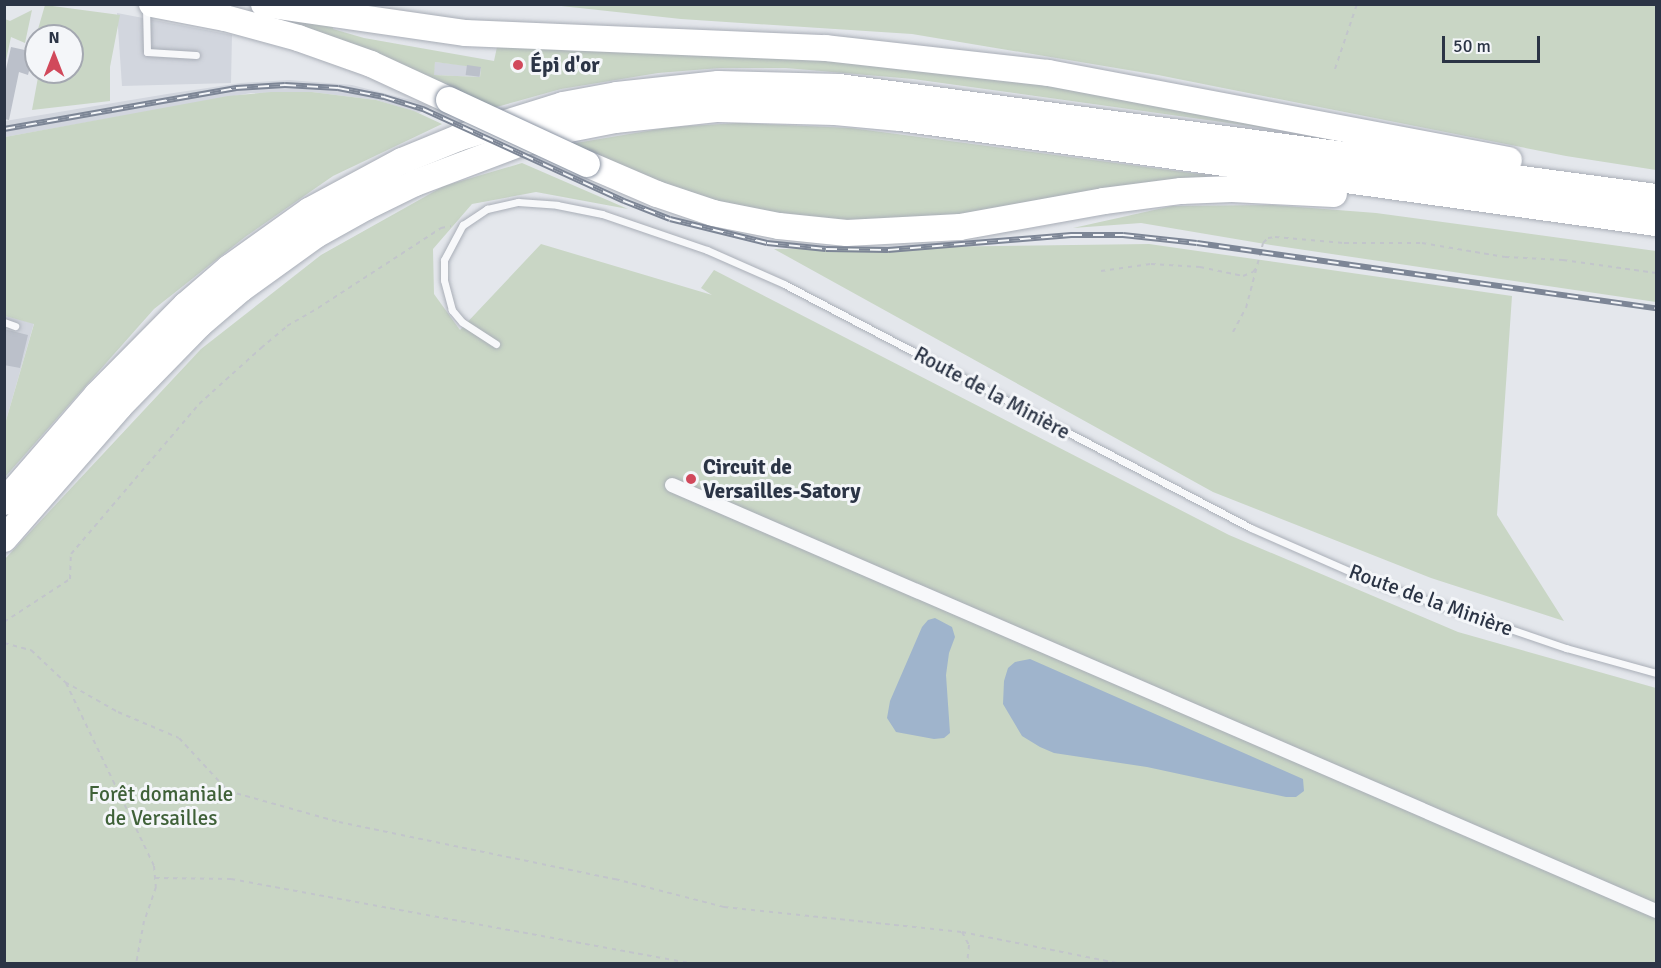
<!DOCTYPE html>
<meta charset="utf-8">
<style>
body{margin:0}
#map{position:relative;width:1661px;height:968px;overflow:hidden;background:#e4e7ec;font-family:Signika,sans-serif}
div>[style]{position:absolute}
.built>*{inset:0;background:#d2d6de}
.green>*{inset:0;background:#c9d6c5}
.water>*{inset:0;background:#9fb4cc}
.building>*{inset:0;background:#bbc0ca;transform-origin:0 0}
.path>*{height:2px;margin-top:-1px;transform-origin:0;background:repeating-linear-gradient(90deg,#c2c5cb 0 4.5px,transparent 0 9px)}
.roads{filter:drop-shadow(0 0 2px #a9aeb7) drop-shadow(0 0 2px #a9aeb7)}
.lane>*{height:7px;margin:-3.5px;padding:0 3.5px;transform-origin:3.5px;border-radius:3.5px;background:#f7f8fa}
.street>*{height:14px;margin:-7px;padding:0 7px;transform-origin:7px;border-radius:7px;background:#f7f8fa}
.highway>*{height:26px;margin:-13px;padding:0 13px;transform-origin:13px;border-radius:13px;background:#fff}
.rail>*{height:6px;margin-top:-3px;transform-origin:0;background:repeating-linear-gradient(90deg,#f4f6f9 0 11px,#7d8696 0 22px);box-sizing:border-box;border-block:2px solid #7d8696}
.bridges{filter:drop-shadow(0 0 2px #8b94a3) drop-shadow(0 0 2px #8b94a3)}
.highway-bridge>*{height:26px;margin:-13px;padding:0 13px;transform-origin:13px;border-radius:13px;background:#fff}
.dots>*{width:16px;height:16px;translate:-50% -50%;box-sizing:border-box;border:3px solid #f4f6f9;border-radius:50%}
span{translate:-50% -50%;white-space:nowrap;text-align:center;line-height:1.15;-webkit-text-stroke:6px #f4f6f9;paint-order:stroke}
.poi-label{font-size:21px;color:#2b3445;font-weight:700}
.left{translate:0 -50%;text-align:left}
.street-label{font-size:21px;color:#2b3445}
.park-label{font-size:21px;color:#3f6138}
.frame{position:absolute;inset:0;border:6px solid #2b3445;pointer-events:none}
.north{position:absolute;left:24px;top:24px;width:60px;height:60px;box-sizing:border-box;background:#f4f6f9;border:2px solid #a4a8b1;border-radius:50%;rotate:0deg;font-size:16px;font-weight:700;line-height:24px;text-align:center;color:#2b3445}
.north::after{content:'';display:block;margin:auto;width:21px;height:27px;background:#d1495b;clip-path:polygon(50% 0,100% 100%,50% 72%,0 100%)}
.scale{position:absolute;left:1442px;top:36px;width:98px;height:27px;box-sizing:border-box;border:3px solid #2b3445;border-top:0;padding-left:8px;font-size:18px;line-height:21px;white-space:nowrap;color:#2b3445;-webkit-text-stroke:4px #f4f6f9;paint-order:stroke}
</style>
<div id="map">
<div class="built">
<i style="clip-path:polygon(117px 13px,232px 35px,231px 83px,122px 86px)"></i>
<i style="clip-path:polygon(435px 62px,481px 67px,480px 77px,433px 75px)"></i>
<i style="clip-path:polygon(289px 80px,352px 85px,434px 106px,419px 113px,376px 100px,312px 92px,251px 93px,5px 137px,5px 121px,167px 94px,241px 83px)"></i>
<i style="clip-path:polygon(5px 316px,34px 323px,5px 424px)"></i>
</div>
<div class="green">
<i style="clip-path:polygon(45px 5px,120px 15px,110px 67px,110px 101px,32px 110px,39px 72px,72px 72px,72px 36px,36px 36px)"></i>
<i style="clip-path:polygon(552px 5px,1656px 5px,1656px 170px,1566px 156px,1158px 75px,912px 34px,681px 19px)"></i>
<i style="clip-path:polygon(32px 10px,25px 43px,11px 37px,5px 65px,5px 19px,10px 21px)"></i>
<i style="clip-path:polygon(evenodd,247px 11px,332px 24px,333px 29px,364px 38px,494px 61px,497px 47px,804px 55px,960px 70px,1273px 123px,1272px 129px,913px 79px,786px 68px,720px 68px,658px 73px,561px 89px,493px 108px,247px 11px,435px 62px,481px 68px,480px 77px,434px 75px,435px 62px)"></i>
<i style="clip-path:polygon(271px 92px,312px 92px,376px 100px,414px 111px,442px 124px,333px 176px,245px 237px,154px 309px,5px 477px,5px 424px,34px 324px,5px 316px,5px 137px,228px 96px)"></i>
<i style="clip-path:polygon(739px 123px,851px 128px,1206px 175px,1206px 179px,989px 214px,819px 224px,684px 196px,570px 144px,671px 127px)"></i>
<i style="clip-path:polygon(522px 163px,628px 209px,536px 192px,472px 204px,433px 249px,434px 294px,460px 330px,541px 244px,712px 295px,701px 288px,714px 270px,1229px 535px,1458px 632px,1656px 688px,1656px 963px,5px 963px,4px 560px,201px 349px,321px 255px,444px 186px)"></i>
<i style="clip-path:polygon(1273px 205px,1376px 213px,1656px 251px,1656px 302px,1271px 245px,1141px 223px,1073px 228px,1172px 206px)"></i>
<i style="clip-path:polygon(1149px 244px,1512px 296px,1497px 515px,1564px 621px,1431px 578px,1213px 492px,774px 249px)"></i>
</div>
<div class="water">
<i style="clip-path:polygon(935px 618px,952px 627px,955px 637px,949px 653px,946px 675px,950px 733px,944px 738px,934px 739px,896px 732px,887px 718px,890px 701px,922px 627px,928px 620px)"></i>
<i style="clip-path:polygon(1030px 659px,1303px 779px,1304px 791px,1296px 797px,1286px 797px,1147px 767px,1054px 753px,1040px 747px,1022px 736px,1003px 704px,1004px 681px,1008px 668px,1015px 662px)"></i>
</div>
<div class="building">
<i style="clip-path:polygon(11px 47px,34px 52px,28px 75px,19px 72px,9px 120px,4px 119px,4px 78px)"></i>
<i style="left:467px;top:65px;width:14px;height:10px;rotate:8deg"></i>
<i style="clip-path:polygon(4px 329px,28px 335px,20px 368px,4px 365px)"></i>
</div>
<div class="path">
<i style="left:1335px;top:69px;width:69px;rotate:-71.3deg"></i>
<i style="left:1101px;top:271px;width:50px;rotate:-8deg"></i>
<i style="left:1151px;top:264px;width:49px;rotate:3.5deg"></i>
<i style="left:1200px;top:267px;width:44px;rotate:11.8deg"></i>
<i style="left:1243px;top:276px;width:11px;rotate:-22deg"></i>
<i style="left:1253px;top:272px;width:6px;rotate:-51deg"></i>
<i style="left:1233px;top:332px;width:27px;rotate:-62deg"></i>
<i style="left:1246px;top:308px;width:67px;rotate:-75.3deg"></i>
<i style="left:1263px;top:243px;width:7px;rotate:-45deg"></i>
<i style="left:1268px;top:238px;width:7px;rotate:-8deg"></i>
<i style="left:1275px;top:237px;width:69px;rotate:5deg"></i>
<i style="left:1344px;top:243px;width:78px"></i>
<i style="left:1422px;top:243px;width:84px;rotate:9.6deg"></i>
<i style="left:1505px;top:257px;width:58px;rotate:3deg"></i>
<i style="left:1563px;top:260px;width:94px;rotate:8deg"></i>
<i style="left:4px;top:622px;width:79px;rotate:-33.1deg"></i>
<i style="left:70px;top:579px;width:25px;rotate:-88deg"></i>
<i style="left:71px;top:554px;width:197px;rotate:-49.5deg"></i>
<i style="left:199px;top:404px;width:84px;rotate:-42.1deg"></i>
<i style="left:261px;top:348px;width:34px;rotate:-40deg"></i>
<i style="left:287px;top:326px;width:36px;rotate:-30deg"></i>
<i style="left:318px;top:308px;width:147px;rotate:-33deg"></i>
<i style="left:441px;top:228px;width:10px;rotate:-11deg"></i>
<i style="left:4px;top:643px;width:28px;rotate:15deg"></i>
<i style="left:31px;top:650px;width:47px;rotate:43.3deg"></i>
<i style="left:65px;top:682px;width:61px;rotate:29.5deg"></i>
<i style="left:118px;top:712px;width:66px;rotate:23.1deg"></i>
<i style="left:179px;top:738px;width:72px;rotate:47.2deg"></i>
<i style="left:228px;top:791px;width:115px;rotate:15.6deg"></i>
<i style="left:339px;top:822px;width:282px;rotate:11.7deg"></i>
<i style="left:615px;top:879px;width:113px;rotate:14.4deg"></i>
<i style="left:724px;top:907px;width:239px;rotate:6deg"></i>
<i style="left:962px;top:932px;width:163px;rotate:11.3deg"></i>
<i style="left:66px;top:683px;width:203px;rotate:64.3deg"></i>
<i style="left:154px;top:866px;width:21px;rotate:85deg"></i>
<i style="left:156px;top:887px;width:36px;rotate:109deg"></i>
<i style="left:144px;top:921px;width:44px;rotate:100.5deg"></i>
<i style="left:155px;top:878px;width:76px;rotate:0.8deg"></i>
<i style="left:231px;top:879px;width:470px;rotate:10.4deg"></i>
<i style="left:962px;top:932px;width:15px;rotate:62deg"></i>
<i style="left:969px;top:945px;width:19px;rotate:96deg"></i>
</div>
<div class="roads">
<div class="lane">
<i style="left:146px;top:7px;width:45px;rotate:88.7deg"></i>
<i style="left:147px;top:52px;width:49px;rotate:3.5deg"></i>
<i style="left:4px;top:322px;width:12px;rotate:20deg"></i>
<i style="left:496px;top:344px;width:40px;rotate:-147.1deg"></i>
<i style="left:462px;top:322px;width:16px;rotate:-130deg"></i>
<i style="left:452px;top:310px;width:31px;rotate:-105deg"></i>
<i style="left:444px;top:280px;width:20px;rotate:-90deg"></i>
<i style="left:444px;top:260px;width:40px;rotate:-62deg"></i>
<i style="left:463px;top:225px;width:29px;rotate:-34deg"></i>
<i style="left:487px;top:209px;width:32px;rotate:-13deg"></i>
<i style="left:518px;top:202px;width:39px;rotate:4deg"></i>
<i style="left:557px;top:205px;width:46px;rotate:11.3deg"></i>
<i style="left:602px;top:214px;width:111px;rotate:18.9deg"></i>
<i style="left:707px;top:250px;width:84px;rotate:23.8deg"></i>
<i style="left:784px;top:284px;width:527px;rotate:27.59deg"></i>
<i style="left:1251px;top:528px;width:137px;rotate:23.7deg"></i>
<i style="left:1376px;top:583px;width:201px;rotate:18.9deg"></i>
<i style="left:1566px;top:648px;width:93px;rotate:15.5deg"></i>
</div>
<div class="street">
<i style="left:672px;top:485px;width:1072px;rotate:23.41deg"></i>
</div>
<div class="highway">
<i style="left:152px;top:4px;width:74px;rotate:10.9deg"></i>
<i style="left:225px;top:18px;width:76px;rotate:15.3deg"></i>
<i style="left:298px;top:38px;width:77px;rotate:19.6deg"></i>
<i style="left:371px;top:64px;width:86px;rotate:24.8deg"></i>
<i style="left:264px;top:4px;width:204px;rotate:8.2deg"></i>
<i style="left:466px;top:33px;width:360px;rotate:2.4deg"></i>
<i style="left:826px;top:48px;width:223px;rotate:6.4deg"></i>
<i style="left:1048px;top:73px;width:469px;rotate:10.7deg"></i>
<i style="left:587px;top:164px;width:76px;rotate:23.2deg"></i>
<i style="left:657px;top:194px;width:59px;rotate:18.7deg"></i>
<i style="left:713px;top:213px;width:67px;rotate:11.1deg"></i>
<i style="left:779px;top:226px;width:68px;rotate:5.9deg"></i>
<i style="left:847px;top:233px;width:113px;rotate:-3deg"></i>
<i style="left:960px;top:227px;width:146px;rotate:-10.2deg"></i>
<i style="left:1104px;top:201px;width:78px;rotate:-7.4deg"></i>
<i style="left:1181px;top:191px;width:51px;rotate:-2.2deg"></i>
<i style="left:1232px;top:189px;width:102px;rotate:2.8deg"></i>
<i style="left:4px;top:502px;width:142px;rotate:-49deg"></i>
<i style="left:97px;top:395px;width:127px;rotate:-45.3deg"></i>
<i style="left:186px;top:305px;width:57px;rotate:-40.7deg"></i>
<i style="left:229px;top:268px;width:98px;rotate:-35.5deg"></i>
<i style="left:309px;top:211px;width:106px;rotate:-28.3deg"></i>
<i style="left:402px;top:161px;width:61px;rotate:-22.3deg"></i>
<i style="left:458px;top:138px;width:110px;rotate:-17.4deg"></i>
<i style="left:563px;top:105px;width:55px;rotate:-10.5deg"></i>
<i style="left:617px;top:95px;width:102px;rotate:-6.2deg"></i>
<i style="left:718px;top:84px;width:121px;rotate:1.4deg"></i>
<i style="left:839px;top:87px;width:824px;rotate:7.67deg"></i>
<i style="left:4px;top:539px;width:175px;rotate:-48.9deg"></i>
<i style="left:119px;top:407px;width:115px;rotate:-45.7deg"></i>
<i style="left:199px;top:325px;width:55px;rotate:-40.6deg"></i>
<i style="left:241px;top:289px;width:92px;rotate:-35.8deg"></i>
<i style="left:316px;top:235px;width:57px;rotate:-29.2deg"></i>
<i style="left:366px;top:207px;width:55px;rotate:-26.1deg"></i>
<i style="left:415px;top:183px;width:111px;rotate:-20.6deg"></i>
<i style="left:519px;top:144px;width:52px;rotate:-16.7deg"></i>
<i style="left:569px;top:129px;width:47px;rotate:-11.1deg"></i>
<i style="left:615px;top:120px;width:104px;rotate:-6.1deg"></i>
<i style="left:718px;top:109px;width:117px;rotate:1.5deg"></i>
<i style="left:835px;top:112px;width:65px;rotate:5.3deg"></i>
<i style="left:900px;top:118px;width:763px;rotate:7.91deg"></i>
</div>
</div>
<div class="rail">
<i style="left:4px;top:129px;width:236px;rotate:-10deg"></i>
<i style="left:236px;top:88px;width:49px;rotate:-3.5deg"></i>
<i style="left:285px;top:85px;width:53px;rotate:3.2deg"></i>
<i style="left:338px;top:88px;width:47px;rotate:11.1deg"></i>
<i style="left:384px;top:97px;width:41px;rotate:17.1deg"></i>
<i style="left:423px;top:109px;width:221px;rotate:24.6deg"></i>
<i style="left:624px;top:201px;width:49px;rotate:21.4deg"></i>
<i style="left:670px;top:219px;width:100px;rotate:13.9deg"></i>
<i style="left:767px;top:243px;width:59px;rotate:5.8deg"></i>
<i style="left:826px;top:249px;width:62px;rotate:0.9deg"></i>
<i style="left:888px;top:250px;width:184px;rotate:-4.7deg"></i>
<i style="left:1071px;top:235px;width:52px"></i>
<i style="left:1123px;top:235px;width:74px;rotate:6.2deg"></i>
<i style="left:1197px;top:243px;width:464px;rotate:8.1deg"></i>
</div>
<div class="bridges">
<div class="highway-bridge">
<i style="left:449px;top:100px;width:152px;rotate:24.9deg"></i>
</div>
</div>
<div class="dots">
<i style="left:518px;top:65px;background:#d1495b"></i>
<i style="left:691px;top:479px;background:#d1495b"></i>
</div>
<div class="poi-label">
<span class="left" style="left:530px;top:65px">Épi d'or</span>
<span class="left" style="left:703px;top:479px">Circuit de<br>Versailles-Satory</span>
</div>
<div class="street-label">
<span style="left:992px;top:393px;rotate:28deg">Route de la Minière</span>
<span style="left:1431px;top:600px;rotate:20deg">Route de la Minière</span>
</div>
<div class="park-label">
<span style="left:161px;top:806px">Forêt domaniale<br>de Versailles</span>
</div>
<div class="frame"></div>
<div class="north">N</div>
<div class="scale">50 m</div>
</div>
